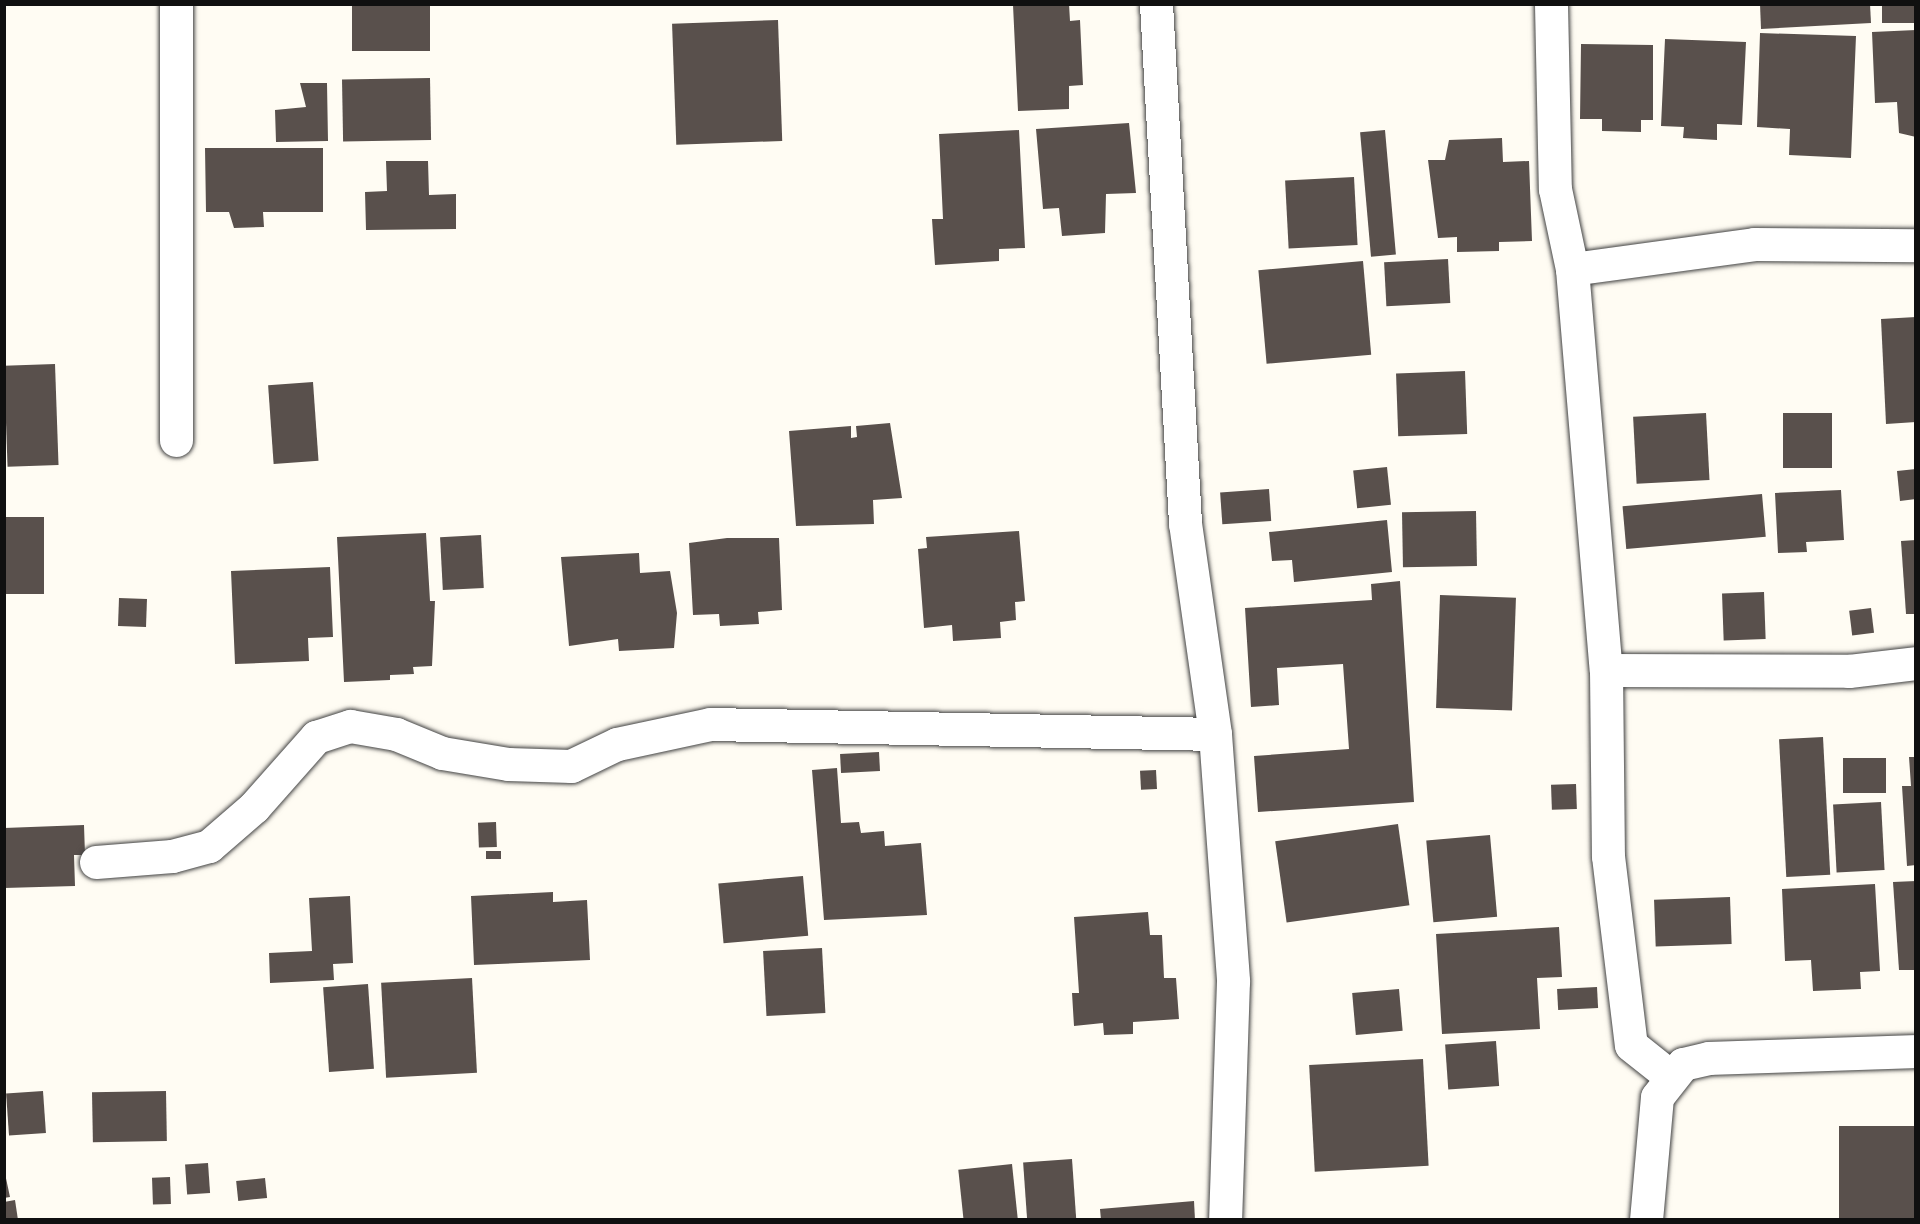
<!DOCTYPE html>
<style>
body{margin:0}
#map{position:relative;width:1920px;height:1224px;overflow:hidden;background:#fffcf3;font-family:"Source Serif 4",serif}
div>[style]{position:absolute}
.building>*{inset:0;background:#59504c;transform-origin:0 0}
.roads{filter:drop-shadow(0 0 2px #434343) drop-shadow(0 0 2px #434343)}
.minor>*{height:33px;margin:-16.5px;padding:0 16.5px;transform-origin:16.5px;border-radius:16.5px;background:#fff}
span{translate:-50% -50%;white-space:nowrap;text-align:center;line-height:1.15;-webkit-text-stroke:6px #fff;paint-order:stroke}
.frame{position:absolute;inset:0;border:6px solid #101010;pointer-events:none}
</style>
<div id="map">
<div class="building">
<i style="clip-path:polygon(1069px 4px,1070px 21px,1080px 20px,1083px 85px,1069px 86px,1069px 109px,1018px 111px,1013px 5px)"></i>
<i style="clip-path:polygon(1760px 4px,1870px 4px,1871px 23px,1761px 29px)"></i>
<i style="left:1882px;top:4px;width:34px;height:19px"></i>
<i style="left:352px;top:5px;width:78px;height:46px"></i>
<i style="left:778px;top:20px;width:121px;height:106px;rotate:88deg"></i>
<i style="clip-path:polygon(1916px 30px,1916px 137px,1899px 133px,1897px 102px,1875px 103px,1872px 32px)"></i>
<i style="clip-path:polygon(1760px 33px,1856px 36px,1851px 158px,1789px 155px,1790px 129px,1757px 127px)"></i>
<i style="clip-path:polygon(1665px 39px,1746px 42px,1742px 125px,1717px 124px,1717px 140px,1683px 138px,1684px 127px,1661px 126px)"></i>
<i style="clip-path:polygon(1581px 44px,1653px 45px,1653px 120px,1641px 120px,1641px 132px,1602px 131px,1602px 119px,1580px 119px)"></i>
<i style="left:430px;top:78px;width:62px;height:88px;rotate:89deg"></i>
<i style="clip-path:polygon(300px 83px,327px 83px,328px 141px,276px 142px,275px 110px,306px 107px)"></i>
<i style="clip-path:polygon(1129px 123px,1136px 193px,1106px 194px,1105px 233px,1062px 236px,1059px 208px,1043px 209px,1036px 129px)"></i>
<i style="clip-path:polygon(1019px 130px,1025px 248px,999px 249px,999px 261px,935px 265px,932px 219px,943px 219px,939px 134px)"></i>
<i style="left:1385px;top:130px;width:125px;height:25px;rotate:85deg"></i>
<i style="clip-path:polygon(1502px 138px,1503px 162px,1529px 161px,1532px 241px,1499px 242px,1499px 251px,1457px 252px,1457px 237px,1438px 238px,1428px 160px,1445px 160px,1449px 140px)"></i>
<i style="clip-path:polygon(205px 148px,323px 148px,323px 212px,263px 212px,264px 227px,234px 228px,229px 212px,206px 212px)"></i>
<i style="clip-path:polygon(386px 161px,428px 161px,429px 195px,456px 194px,456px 229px,366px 230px,365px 192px,387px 191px)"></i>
<i style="left:1354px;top:177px;width:68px;height:69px;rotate:87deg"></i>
<i style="left:1448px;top:259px;width:44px;height:64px;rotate:87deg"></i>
<i style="left:1363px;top:261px;width:94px;height:105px;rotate:85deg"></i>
<i style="clip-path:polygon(1916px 317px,1916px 422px,1886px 424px,1881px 319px)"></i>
<i style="left:55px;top:364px;width:101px;height:51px;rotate:88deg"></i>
<i style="left:1465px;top:371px;width:63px;height:69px;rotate:88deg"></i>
<i style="left:313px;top:382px;width:79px;height:45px;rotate:86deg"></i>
<i style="left:1706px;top:413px;width:67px;height:73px;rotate:87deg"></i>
<i style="left:1832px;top:413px;width:55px;height:49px;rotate:90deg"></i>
<i style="clip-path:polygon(890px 423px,902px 498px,873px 500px,874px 524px,796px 526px,789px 431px,851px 426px,851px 438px,857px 437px,856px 426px)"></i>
<i style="left:1387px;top:467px;width:38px;height:34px;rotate:84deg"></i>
<i style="clip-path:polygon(1916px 469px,1916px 499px,1900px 501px,1897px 471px)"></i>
<i style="left:1269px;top:489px;width:32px;height:49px;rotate:86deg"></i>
<i style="clip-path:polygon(1841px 490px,1844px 540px,1806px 542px,1807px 552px,1778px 553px,1775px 493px)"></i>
<i style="left:1762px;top:494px;width:43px;height:140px;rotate:85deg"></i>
<i style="left:1476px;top:511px;width:55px;height:74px;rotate:89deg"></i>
<i style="left:4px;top:517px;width:40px;height:77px"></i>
<i style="clip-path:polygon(1387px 520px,1392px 572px,1294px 582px,1292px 560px,1272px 561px,1269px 532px)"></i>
<i style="clip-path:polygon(1019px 531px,1025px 601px,1015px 602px,1016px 620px,1000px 622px,1001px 638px,953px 641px,952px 625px,924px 628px,918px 549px,927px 548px,926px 537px)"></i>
<i style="clip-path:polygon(426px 533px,430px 601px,435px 601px,432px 666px,413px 667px,414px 674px,390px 675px,390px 680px,344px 682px,337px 537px)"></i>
<i style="left:481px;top:535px;width:53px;height:41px;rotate:87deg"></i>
<i style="clip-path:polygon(727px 538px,779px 538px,782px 610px,758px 612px,759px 624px,720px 626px,719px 614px,693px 615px,689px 543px)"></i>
<i style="clip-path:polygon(1916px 540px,1916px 614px,1906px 614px,1901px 541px)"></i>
<i style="clip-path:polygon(639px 553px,640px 573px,670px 571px,677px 613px,674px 648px,619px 651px,618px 639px,569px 646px,561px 557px)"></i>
<i style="clip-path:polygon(330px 567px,333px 637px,308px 638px,309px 661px,235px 664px,231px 571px)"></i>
<i style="clip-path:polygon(1400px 581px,1414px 802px,1258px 812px,1254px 756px,1349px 749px,1343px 664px,1277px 668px,1279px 705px,1251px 707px,1245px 608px,1372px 600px,1371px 584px)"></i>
<i style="left:1764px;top:592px;width:47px;height:42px;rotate:88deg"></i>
<i style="left:1440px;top:595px;width:76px;height:113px;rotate:2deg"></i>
<i style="left:119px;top:598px;width:28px;height:28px;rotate:2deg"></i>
<i style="left:1871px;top:608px;width:25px;height:22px;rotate:83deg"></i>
<i style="left:1823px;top:737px;width:138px;height:44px;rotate:87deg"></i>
<i style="left:879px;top:752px;width:19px;height:39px;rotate:87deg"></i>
<i style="clip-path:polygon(1909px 757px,1916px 757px,1916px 865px,1907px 866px,1902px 786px,1911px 786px)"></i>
<i style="left:1843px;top:758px;width:43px;height:35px"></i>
<i style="clip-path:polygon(837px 768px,841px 823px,859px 822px,861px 833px,884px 831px,885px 846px,921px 843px,927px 915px,824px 920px,812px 770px)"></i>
<i style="left:1156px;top:770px;width:19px;height:16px;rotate:87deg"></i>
<i style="left:1576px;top:784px;width:25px;height:25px;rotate:88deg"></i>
<i style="left:1881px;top:802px;width:68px;height:48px;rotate:87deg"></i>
<i style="left:496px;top:822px;width:25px;height:18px;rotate:88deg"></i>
<i style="left:1398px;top:824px;width:82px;height:124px;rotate:82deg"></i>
<i style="clip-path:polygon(84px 825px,85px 855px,74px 855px,75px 886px,4px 888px,4px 828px)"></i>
<i style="left:1490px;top:835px;width:82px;height:64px;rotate:85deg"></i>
<i style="left:501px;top:851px;width:8px;height:15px;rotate:90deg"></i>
<i style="left:803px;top:876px;width:60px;height:85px;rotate:85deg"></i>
<i style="clip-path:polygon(1916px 881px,1916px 970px,1899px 970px,1893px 882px)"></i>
<i style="clip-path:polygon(1875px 884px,1880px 971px,1860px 972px,1861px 989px,1813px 991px,1811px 960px,1785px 961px,1782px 889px)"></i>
<i style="clip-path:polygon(553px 892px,553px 902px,587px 900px,590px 960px,474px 965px,471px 896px)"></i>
<i style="clip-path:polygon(350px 896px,353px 963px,333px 964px,334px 980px,270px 983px,269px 953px,312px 951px,309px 898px)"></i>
<i style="left:1730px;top:897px;width:47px;height:76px;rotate:88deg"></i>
<i style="clip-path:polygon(1148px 912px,1150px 935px,1162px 935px,1164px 978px,1176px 978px,1179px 1019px,1133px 1022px,1133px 1034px,1104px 1035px,1103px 1023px,1074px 1026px,1072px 993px,1079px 993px,1074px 917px)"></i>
<i style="clip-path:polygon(1559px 927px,1562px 977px,1537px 978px,1540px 1029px,1442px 1034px,1436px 934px)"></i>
<i style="left:822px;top:948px;width:65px;height:59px;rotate:87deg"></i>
<i style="left:472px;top:978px;width:95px;height:91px;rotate:87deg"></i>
<i style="left:368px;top:984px;width:85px;height:45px;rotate:86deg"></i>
<i style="left:1597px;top:987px;width:21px;height:40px;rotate:87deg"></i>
<i style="left:1399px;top:989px;width:42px;height:47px;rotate:85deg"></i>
<i style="left:1496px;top:1041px;width:45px;height:51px;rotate:86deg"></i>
<i style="left:1423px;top:1059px;width:107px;height:114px;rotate:87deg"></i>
<i style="left:43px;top:1091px;width:42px;height:37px;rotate:86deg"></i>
<i style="left:166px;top:1091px;width:50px;height:74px;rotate:89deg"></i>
<i style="left:1916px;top:1126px;width:94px;height:77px;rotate:90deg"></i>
<i style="left:1072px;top:1159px;width:61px;height:49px;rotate:86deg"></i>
<i style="left:208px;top:1163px;width:30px;height:23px;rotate:86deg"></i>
<i style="left:1012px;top:1164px;width:56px;height:54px;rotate:84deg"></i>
<i style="clip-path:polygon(4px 1169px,10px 1197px,4px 1198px)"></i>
<i style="left:170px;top:1177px;width:27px;height:18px;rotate:88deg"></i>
<i style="left:265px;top:1178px;width:20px;height:29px;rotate:84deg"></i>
<i style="clip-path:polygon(15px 1200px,18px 1220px,4px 1220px,4px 1202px)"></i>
<i style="clip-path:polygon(1194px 1201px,1195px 1220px,1101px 1220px,1100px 1209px)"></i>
</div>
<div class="roads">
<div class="minor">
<i style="left:1156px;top:4px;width:520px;rotate:86.8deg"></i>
<i style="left:1185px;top:523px;width:213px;rotate:81.9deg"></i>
<i style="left:1215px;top:734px;width:248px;rotate:85.8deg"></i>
<i style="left:1233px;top:981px;width:239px;rotate:91.9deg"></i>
<i style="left:1551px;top:4px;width:185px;rotate:88.8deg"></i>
<i style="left:1555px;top:189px;width:82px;rotate:78deg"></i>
<i style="left:1572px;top:269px;width:402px;rotate:85.2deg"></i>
<i style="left:1606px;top:670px;width:186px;rotate:89.4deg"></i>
<i style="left:1608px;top:856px;width:190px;rotate:83.1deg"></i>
<i style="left:1631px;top:1045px;width:50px;rotate:38.5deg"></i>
<i style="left:1572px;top:269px;width:184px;rotate:-7.8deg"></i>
<i style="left:1754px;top:244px;width:162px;rotate:0.4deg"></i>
<i style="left:176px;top:440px;width:436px;rotate:-90deg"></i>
<i style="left:1606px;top:670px;width:243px;rotate:0.2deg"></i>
<i style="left:1849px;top:671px;width:67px;rotate:-6.8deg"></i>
<i style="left:96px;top:862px;width:76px;rotate:-4.5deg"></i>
<i style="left:172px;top:856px;width:38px;rotate:-15deg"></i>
<i style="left:209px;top:846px;width:60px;rotate:-40.9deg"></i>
<i style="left:254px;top:807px;width:94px;rotate:-48.5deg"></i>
<i style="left:316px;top:737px;width:36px;rotate:-18deg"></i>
<i style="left:350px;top:726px;width:47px;rotate:9.9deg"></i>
<i style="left:396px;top:734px;width:50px;rotate:22.4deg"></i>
<i style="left:442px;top:753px;width:67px;rotate:9.5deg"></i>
<i style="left:508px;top:764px;width:63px;rotate:1.8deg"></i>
<i style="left:571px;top:766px;width:51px;rotate:-25.6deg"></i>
<i style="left:617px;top:744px;width:95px;rotate:-12.1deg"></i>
<i style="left:710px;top:724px;width:505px;rotate:1.13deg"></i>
<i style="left:1646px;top:1220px;width:123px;rotate:-84.9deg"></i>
<i style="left:1657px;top:1097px;width:42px;rotate:-51.8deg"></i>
<i style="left:1683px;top:1064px;width:27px;rotate:-13deg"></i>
<i style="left:1709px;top:1058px;width:207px;rotate:-1.9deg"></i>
</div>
</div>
<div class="frame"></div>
</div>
